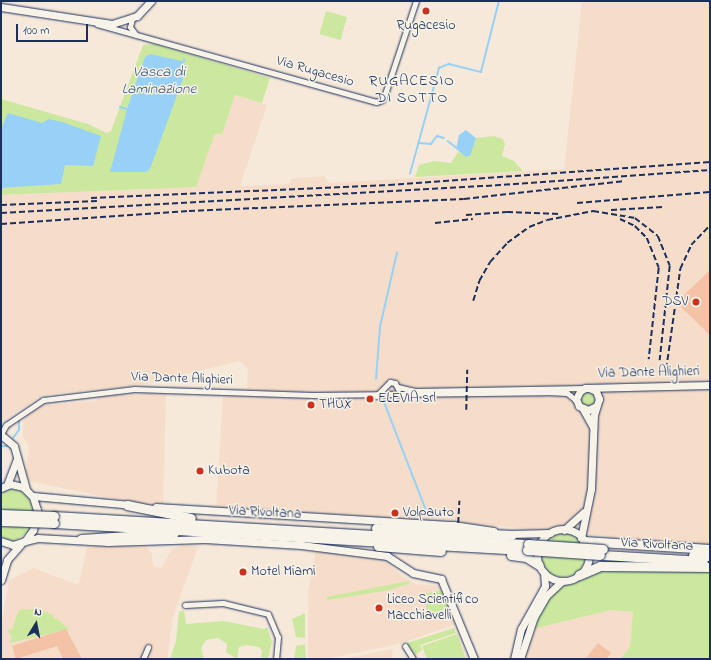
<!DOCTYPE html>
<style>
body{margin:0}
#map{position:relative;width:711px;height:660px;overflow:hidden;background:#f6e9da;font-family:"Indie Flower",sans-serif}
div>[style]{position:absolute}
.built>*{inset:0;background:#f5ddca}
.green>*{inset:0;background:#cce89f;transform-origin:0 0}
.round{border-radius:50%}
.water>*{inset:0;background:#97d1f7}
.stream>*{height:1.5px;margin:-0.75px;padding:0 0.75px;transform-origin:0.75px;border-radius:0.75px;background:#97d1f7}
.building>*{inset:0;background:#f4c2a4}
.roads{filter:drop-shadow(0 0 1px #1b2f5e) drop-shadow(0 0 1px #1b2f5e)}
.street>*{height:5px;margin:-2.5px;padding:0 2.5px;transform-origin:2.5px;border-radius:2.5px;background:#f7f3e8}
.secondary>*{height:7px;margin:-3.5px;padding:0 3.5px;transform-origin:3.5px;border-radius:3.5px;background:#f7f3e8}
.secondary>.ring{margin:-3.5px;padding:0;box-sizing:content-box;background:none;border:7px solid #f7f3e8;border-radius:50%}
.highway>*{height:9px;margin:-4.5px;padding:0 4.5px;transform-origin:4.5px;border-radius:4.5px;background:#f7f3e8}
.rail>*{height:1.5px;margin-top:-0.75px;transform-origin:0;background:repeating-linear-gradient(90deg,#1b2f5e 0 6px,transparent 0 9px)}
.bridges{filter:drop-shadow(0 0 1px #1b2f5e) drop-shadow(0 0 1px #1b2f5e)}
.highway-bridge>*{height:9px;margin:-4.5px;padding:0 4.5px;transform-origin:4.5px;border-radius:4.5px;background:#f7f3e8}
.dots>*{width:11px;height:11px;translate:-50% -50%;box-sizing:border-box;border:2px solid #f7f3e8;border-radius:50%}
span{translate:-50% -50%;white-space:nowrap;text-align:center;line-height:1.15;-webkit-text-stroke:3px #f7f3e8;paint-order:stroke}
.poi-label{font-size:14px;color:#1b2f5e}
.right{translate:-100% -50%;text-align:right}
.left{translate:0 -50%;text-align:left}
.street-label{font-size:14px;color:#1b2f5e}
.water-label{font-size:15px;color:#3a5884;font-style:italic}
.neighbourhood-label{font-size:15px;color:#1b2f5e;letter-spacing:1px}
.frame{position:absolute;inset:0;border:2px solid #1b2f5e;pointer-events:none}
.north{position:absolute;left:16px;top:604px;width:40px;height:40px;-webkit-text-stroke:3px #f7f3e8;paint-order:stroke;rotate:10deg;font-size:11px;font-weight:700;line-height:16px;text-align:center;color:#1b2f5e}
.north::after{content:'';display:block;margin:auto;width:14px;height:18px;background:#1b2f5e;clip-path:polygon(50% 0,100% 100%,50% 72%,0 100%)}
.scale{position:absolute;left:16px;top:24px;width:72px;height:18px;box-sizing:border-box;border:2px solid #1b2f5e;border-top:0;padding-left:5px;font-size:12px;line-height:14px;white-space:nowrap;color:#1b2f5e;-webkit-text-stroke:3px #f7f3e8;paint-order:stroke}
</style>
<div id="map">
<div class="built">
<i style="clip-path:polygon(582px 1px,710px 1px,710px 546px,510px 527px,318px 513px,216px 510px,223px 395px,247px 393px,248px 370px,240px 361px,142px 385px,42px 395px,1px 423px,1px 195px,150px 189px,215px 133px,222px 135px,235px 95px,267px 105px,240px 186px,289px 184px,291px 179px,324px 176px,329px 183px,564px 169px)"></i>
<i style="clip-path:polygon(166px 393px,163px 509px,29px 481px,26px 472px,29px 446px,23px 437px,23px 421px,36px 406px,96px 401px,99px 395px)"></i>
<i style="clip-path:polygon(145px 545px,152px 554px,153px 566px,161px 568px,172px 549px,183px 545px,198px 547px,173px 617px,167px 659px,1px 659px,2px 621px,9px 580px,33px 568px,79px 585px,87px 546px)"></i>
<i style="clip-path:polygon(316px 550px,382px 558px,402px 576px,416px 584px,442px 586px,457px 624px,399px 644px,326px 659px,308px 659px,308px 592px)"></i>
<i style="clip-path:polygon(611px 610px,633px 612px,630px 647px,620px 659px,523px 659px,533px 629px)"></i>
<i style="clip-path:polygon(393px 649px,391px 659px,341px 659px)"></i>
</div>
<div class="green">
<i style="left:326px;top:11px;width:22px;height:24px;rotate:16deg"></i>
<i style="clip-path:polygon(155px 44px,270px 78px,262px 103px,235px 95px,222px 135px,215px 133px,196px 187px,1px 195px,1px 99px,88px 124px,107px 133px,111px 131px,143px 45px)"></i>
<i style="clip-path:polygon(494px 136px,503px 139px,505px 144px,502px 156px,514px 161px,523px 171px,415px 177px,419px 165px,434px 161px,451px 163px,458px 152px,469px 157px,476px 138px)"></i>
<i class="round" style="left:581px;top:392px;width:14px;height:14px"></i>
<i style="clip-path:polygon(8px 489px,21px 490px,30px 499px,33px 510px,28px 532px,13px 542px,1px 537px,1px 493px)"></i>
<i class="round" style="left:541px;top:533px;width:44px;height:44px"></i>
<i style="clip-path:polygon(623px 559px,710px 564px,710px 659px,620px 659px,630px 647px,633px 612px,611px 610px,533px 629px,547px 601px,560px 587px,601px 564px)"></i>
<i style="clip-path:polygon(409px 581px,409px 584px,385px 591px,327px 600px,326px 597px)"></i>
<i style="left:445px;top:590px;width:26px;height:21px;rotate:81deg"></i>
<i style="clip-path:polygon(25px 609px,41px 610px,53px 615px,53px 619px,56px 618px,69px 629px,10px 643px,12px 636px,7px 631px,12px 629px,19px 610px)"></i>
<i style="clip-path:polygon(184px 610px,186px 624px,224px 621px,264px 629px,267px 627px,272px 642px,268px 659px,261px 657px,262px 651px,259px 647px,247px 645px,239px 647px,237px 659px,226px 652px,227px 644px,218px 638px,206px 640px,201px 648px,204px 659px,170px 659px,176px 641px,179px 612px)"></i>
<i style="clip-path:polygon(305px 613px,305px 638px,296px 637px,292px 619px)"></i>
<i style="clip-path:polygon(454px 628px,456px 633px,420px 645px,422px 650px,415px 655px,407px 643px)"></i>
<i style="clip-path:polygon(457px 634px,466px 659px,427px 659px,422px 646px)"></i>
<i style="clip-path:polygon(305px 644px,306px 659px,294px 659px,296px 646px)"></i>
</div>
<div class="water">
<i style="clip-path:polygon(150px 54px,182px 61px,187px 68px,150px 169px,146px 172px,110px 172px,128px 106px,145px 57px)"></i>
<i style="clip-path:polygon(8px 113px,42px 123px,49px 119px,62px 122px,101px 136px,93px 166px,65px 165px,61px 184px,1px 188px,1px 129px)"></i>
<i style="clip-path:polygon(466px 130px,476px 138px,470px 156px,466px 157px,456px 149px,459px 135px)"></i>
</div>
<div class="stream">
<i style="left:184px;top:62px;width:2px;rotate:-90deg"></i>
<i style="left:120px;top:107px;width:7px;rotate:16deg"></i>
<i style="left:448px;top:141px;width:11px;rotate:38deg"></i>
<i style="left:419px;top:143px;width:12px;rotate:5deg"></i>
<i style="left:431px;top:144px;width:10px;rotate:-53deg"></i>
<i style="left:437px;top:136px;width:7px;rotate:16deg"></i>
<i style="left:410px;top:174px;width:110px;rotate:-74.7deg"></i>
<i style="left:439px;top:68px;width:11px;rotate:-22deg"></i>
<i style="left:449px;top:64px;width:33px;rotate:14deg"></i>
<i style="left:481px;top:72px;width:73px;rotate:-75.8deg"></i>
<i style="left:376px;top:379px;width:52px;rotate:-85.6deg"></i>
<i style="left:380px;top:327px;width:76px;rotate:-77.1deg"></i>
<i style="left:384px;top:401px;width:119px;rotate:68.8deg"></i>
<i style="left:13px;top:438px;width:10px;rotate:-53deg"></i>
<i style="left:19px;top:430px;width:10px;rotate:-90deg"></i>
<i style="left:1px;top:446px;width:7px"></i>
</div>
<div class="building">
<i style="clip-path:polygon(710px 270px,710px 335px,681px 307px,682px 297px)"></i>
<i style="clip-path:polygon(66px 629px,82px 659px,63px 659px,57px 646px,16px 659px,12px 646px)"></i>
<i style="clip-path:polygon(598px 643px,611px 653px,606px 659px,585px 659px)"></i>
</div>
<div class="roads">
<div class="street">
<i style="left:132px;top:19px;width:8px;rotate:104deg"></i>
<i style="left:130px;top:27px;width:10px;rotate:53deg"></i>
<i style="left:97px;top:24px;width:290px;rotate:15.6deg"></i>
<i style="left:376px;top:102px;width:6px;rotate:-18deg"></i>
<i style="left:382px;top:100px;width:10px;rotate:-66deg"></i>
<i style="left:386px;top:91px;width:95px;rotate:-71.6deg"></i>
<i style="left:398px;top:387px;width:17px;rotate:13deg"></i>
<i style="left:415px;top:391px;width:170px;rotate:-1deg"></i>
<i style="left:376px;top:396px;width:20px;rotate:-45deg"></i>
<i style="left:390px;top:382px;width:5px;rotate:11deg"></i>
<i style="left:395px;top:383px;width:7px;rotate:63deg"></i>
<i style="left:1px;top:434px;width:10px;rotate:-61deg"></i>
<i style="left:6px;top:425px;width:45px;rotate:-34deg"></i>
<i style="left:43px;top:400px;width:92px;rotate:-6.9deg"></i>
<i style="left:134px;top:389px;width:179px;rotate:1.9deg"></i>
<i style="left:313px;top:395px;width:233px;rotate:-0.7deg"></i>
<i style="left:546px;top:392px;width:21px;rotate:3deg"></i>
<i style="left:567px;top:393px;width:13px;rotate:39deg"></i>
<i style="left:185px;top:605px;width:38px;rotate:-3deg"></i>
<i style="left:223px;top:603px;width:46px;rotate:13.7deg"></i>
<i style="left:268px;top:614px;width:25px;rotate:67deg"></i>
<i style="left:278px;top:637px;width:22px;rotate:95deg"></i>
<i style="left:405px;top:646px;width:15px;rotate:58deg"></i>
<i style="left:143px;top:659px;width:13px;rotate:-67deg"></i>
</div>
<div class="secondary">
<i style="left:1px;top:7px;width:112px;rotate:8.7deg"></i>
<i style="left:112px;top:24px;width:26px;rotate:-18deg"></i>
<i style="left:137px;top:16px;width:21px;rotate:-47deg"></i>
<i style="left:596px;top:406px;width:9px;rotate:153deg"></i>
<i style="left:588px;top:410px;width:10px;rotate:-156deg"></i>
<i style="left:579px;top:406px;width:8px;rotate:-113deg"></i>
<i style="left:576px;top:399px;width:9px;rotate:-63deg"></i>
<i style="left:580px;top:391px;width:6px;rotate:-31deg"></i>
<i style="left:585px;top:388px;width:125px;rotate:-1.4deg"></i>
<i style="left:583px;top:409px;width:21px;rotate:61deg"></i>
<i style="left:1px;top:435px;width:17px;rotate:40deg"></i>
<i style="left:14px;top:446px;width:45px;rotate:74.4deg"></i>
<i style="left:7px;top:485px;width:26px;rotate:-69deg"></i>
<i style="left:1px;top:488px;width:10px;rotate:-24deg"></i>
<i style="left:10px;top:484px;width:13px;rotate:13deg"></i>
<i style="left:23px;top:487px;width:14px;rotate:45deg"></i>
<i style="left:33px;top:497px;width:14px;rotate:73deg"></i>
<i style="left:37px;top:510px;width:20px;rotate:101deg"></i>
<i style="left:33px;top:530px;width:14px;rotate:126deg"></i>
<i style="left:25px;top:541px;width:13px;rotate:162deg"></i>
<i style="left:13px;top:545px;width:13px;rotate:-162deg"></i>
<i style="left:33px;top:496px;width:98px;rotate:5.2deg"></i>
<i style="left:156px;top:507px;width:298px;rotate:3.5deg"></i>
<i style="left:453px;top:525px;width:41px;rotate:8.3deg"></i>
<i class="ring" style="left:537px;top:529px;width:45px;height:45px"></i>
<i style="left:564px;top:530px;width:27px;rotate:-42deg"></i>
<i style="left:508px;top:534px;width:42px;rotate:-1.4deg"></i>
<i style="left:581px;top:538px;width:50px;rotate:-78.5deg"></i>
<i style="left:591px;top:489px;width:74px;rotate:-87.7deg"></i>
<i style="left:594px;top:415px;width:17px;rotate:-73deg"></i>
<i style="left:599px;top:399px;width:9px;rotate:-111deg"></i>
<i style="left:596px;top:391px;width:8px;rotate:-157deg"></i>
<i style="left:25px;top:541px;width:13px;rotate:-13deg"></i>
<i style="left:38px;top:538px;width:70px;rotate:3.3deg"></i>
<i style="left:108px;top:542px;width:97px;rotate:-1.8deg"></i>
<i style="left:205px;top:539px;width:96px;rotate:3.6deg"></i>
<i style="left:301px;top:545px;width:87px;rotate:7.3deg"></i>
<i style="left:387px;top:556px;width:31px;rotate:33deg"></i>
<i style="left:413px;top:573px;width:29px;rotate:12deg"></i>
<i style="left:441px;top:579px;width:87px;rotate:67.6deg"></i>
<i style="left:1px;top:580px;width:21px;rotate:-73deg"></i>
<i style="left:7px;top:560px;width:21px;rotate:-49deg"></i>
<i style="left:514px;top:659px;width:31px;rotate:-77deg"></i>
<i style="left:521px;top:629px;width:49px;rotate:-60.8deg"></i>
<i style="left:545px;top:586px;width:13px;rotate:-94deg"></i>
<i style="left:520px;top:659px;width:44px;rotate:-71.6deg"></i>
<i style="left:534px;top:617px;width:24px;rotate:-60deg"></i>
<i style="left:546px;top:596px;width:22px;rotate:-43deg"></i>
</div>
<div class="highway">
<i style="left:127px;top:505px;width:65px;rotate:11.5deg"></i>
<i style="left:54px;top:516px;width:475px;rotate:3.4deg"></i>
<i style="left:54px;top:523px;width:474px;rotate:3.3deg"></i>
<i style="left:376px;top:528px;width:136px;rotate:2.9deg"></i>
<i style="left:81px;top:539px;width:93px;rotate:-3.7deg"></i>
<i style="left:584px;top:541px;width:126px;rotate:3.6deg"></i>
<i style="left:378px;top:546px;width:63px;rotate:4.5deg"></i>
<i style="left:511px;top:555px;width:15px;rotate:8deg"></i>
<i style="left:526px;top:557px;width:15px;rotate:32deg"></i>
<i style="left:603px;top:555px;width:100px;rotate:3.4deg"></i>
<i style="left:693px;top:555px;width:17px;rotate:3deg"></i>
<i style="left:579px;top:575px;width:23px;rotate:-23deg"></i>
<i style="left:600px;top:566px;width:110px;rotate:0.5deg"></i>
</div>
</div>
<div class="rail">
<i style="left:91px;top:198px;width:298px;rotate:-2.5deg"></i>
<i style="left:389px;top:185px;width:322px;rotate:-4.1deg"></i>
<i style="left:577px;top:203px;width:133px;rotate:-4.7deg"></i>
<i style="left:1px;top:205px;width:96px;rotate:-2.4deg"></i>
<i style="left:611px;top:210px;width:52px;rotate:-3.3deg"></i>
<i style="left:1px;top:213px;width:486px;rotate:-3.2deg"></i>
<i style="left:486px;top:186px;width:225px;rotate:-4.1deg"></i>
<i style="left:466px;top:215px;width:41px;rotate:-4.2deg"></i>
<i style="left:507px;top:212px;width:53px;rotate:2.2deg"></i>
<i style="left:620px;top:219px;width:17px;rotate:25deg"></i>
<i style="left:635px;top:226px;width:17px;rotate:45deg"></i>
<i style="left:647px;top:238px;width:32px;rotate:68deg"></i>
<i style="left:659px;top:268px;width:92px;rotate:96.3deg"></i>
<i style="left:435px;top:223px;width:38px;rotate:-6deg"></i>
<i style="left:1px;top:224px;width:188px;rotate:-4deg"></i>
<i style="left:189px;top:211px;width:275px;rotate:-2.5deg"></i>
<i style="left:464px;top:199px;width:162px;rotate:-6.4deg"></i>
<i style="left:473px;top:301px;width:21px;rotate:-73deg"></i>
<i style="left:479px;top:281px;width:22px;rotate:-60deg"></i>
<i style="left:490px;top:262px;width:25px;rotate:-48deg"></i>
<i style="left:507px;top:243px;width:27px;rotate:-36deg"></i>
<i style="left:529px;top:227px;width:19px;rotate:-21deg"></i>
<i style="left:547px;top:220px;width:47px;rotate:-11.1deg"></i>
<i style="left:593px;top:211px;width:43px;rotate:9.5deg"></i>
<i style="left:635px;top:218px;width:29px;rotate:38deg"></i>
<i style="left:658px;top:236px;width:32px;rotate:68deg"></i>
<i style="left:670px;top:266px;width:95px;rotate:96.1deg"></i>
<i style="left:666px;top:369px;width:101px;rotate:-82deg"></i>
<i style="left:680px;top:269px;width:26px;rotate:-65deg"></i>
<i style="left:691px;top:245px;width:28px;rotate:-46deg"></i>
<i style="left:466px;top:410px;width:40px;rotate:-88.6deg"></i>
<i style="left:458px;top:523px;width:22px;rotate:-87deg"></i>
</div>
<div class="bridges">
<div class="highway-bridge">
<i style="left:1px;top:514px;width:53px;rotate:2.2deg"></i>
<i style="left:1px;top:521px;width:53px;rotate:2.2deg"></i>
<i style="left:528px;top:544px;width:75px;rotate:3.8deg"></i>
<i style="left:527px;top:550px;width:73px;rotate:3.9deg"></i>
</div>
</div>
<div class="dots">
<i style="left:426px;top:11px;background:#c8321e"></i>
<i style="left:696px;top:302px;background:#c8321e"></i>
<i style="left:370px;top:399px;background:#c8321e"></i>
<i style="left:311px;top:405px;background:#c8321e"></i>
<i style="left:200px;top:471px;background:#c8321e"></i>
<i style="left:395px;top:513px;background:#c8321e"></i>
<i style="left:243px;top:572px;background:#c8321e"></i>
<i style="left:379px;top:608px;background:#c8321e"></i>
</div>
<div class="poi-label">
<span style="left:426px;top:26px">Rugacesio</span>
<span class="right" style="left:688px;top:302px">DSV</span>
<span class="left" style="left:378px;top:399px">ELEVIA srl</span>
<span class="left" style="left:319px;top:405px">THUX</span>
<span class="left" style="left:208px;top:471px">Kubota</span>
<span class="left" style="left:403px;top:513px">Volpauto</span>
<span class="left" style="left:251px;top:572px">Motel Miami</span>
<span class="left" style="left:387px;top:608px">Liceo Scientifico<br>Macchiavelli</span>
</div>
<div class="street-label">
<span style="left:315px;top:72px;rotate:16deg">Via Rugacesio</span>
<span style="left:649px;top:373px;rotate:-1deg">Via Dante Alighieri</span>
<span style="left:182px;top:379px;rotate:2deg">Via Dante Alighieri</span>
<span style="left:265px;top:513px;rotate:3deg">Via Rivoltana</span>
<span style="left:657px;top:545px;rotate:3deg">Via Rivoltana</span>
</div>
<div class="water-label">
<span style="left:159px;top:81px">Vasca di<br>Laminazione</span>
</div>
<div class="neighbourhood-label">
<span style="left:412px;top:90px">RUGACESIO<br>DI SOTTO</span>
</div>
<div class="frame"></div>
<div class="north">N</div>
<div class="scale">100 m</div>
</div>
